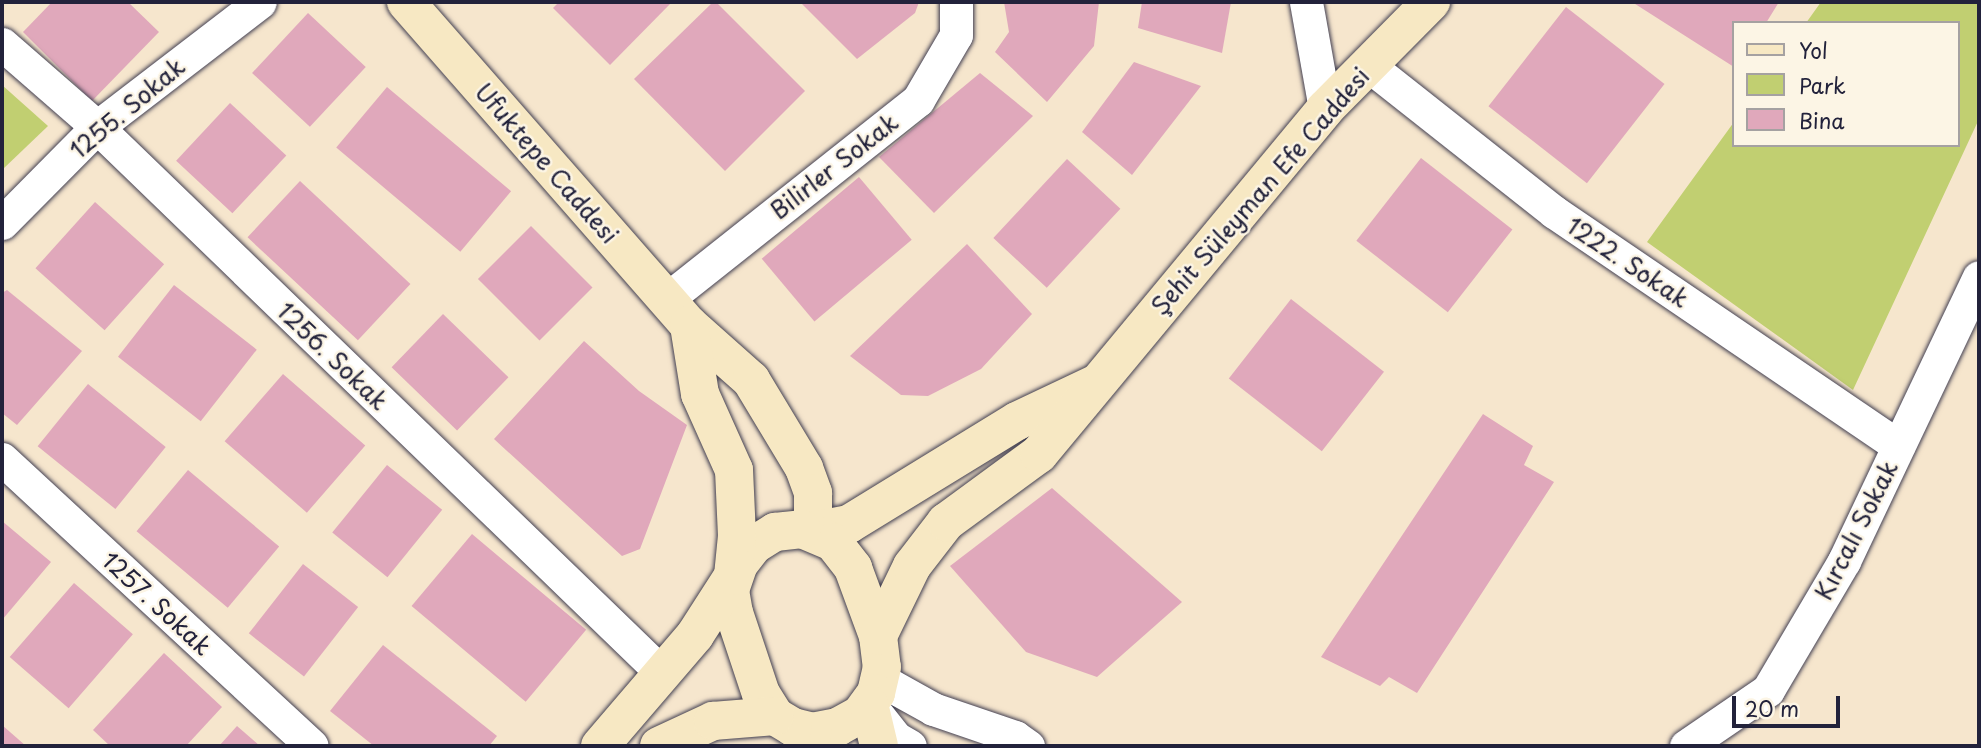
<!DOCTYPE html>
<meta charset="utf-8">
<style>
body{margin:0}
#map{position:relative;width:1981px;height:748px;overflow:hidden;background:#f6e6cd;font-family:"Playpen Sans",sans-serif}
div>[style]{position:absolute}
.green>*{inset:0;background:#c1cf71}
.building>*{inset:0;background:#e0a8bb;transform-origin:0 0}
.roads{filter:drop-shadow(0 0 2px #423f51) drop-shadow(0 0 2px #423f51)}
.street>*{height:33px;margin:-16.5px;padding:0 16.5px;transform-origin:16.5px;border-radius:16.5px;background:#fff}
.secondary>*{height:38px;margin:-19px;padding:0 19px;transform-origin:19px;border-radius:19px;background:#f7e8c3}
span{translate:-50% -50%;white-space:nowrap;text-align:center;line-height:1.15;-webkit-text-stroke:5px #fcf5e5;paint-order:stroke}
.street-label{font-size:24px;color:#22223b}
.frame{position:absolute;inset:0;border:4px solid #22223b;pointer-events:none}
.legend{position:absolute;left:1732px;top:21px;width:228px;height:126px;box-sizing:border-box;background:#fcf5e5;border:2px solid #a5a1a1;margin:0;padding:9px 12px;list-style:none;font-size:21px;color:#22223b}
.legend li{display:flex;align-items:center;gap:14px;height:35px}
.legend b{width:35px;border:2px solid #a5a1a1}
.scale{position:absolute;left:1732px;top:696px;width:108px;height:32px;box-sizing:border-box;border:4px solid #22223b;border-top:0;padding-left:9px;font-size:21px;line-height:24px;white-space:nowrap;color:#22223b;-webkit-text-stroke:5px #fcf5e5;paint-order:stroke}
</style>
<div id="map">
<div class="green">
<i style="clip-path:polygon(1821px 2px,1979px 2px,1979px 119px,1853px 390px,1647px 242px,1734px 122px,1734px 145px,1958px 145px,1958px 23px,1806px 23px)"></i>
<i style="clip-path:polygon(2px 85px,48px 126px,2px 170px)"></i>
</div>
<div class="building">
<i style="clip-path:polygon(52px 2px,128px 2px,159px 32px,92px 101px,23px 32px)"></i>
<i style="clip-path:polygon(559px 2px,672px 2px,610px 65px,553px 8px)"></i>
<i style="clip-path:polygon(713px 2px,716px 2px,805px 91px,725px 171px,634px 79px)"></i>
<i style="clip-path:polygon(800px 2px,919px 2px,915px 13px,857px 59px)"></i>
<i style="clip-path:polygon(1004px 2px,1099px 2px,1094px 46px,1047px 102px,995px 52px,1009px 32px)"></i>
<i style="clip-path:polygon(1142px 2px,1231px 2px,1222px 53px,1138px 28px)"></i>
<i style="clip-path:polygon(1632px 2px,1779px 2px,1766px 23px,1734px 23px,1734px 67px)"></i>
<i style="left:1566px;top:7px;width:125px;height:126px;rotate:38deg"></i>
<i style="left:308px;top:13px;width:79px;height:82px;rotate:43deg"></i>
<i style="clip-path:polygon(1134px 62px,1201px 86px,1132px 175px,1082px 132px)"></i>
<i style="clip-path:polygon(980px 73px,1033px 116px,934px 213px,879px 157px)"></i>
<i style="left:387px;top:87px;width:162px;height:79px;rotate:40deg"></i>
<i style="left:230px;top:103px;width:77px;height:79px;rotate:43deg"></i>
<i style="left:1421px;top:158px;width:116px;height:105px;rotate:38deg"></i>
<i style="left:1067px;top:159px;width:73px;height:108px;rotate:43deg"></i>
<i style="left:859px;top:177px;width:82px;height:127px;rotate:50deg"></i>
<i style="left:300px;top:181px;width:151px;height:77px;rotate:43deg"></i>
<i style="left:95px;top:202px;width:93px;height:89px;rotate:42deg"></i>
<i style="left:531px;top:226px;width:87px;height:75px;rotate:45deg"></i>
<i style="clip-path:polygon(967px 244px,1032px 314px,981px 369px,928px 396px,901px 395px,850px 356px)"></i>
<i style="left:174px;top:285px;width:105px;height:91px;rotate:38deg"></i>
<i style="clip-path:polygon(7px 290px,82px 351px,17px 425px,2px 413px,2px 293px)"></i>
<i style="left:1291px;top:299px;width:118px;height:101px;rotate:38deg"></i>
<i style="left:443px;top:314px;width:91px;height:74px;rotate:44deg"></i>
<i style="clip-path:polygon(584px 341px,639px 391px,687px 425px,640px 549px,622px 556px,494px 439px)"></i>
<i style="left:283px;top:374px;width:109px;height:89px;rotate:41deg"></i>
<i style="left:88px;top:384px;width:100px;height:80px;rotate:39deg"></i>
<i style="clip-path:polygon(1483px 414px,1533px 446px,1524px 465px,1554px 482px,1417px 693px,1389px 677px,1380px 686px,1321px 657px)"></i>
<i style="left:387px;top:465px;width:71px;height:87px;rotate:39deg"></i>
<i style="left:188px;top:470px;width:119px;height:80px;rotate:40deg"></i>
<i style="clip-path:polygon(1052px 488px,1182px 602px,1097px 677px,1026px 652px,950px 566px)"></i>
<i style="clip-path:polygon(2px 521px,51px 562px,2px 620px)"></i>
<i style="left:472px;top:534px;width:149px;height:94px;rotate:40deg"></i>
<i style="left:303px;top:564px;width:70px;height:88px;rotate:38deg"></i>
<i style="left:74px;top:583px;width:78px;height:98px;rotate:41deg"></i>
<i style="clip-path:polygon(383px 645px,497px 736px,489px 746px,374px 746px,330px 711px)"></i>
<i style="clip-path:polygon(164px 653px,222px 707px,186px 746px,110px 746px,93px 730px)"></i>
<i style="clip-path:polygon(2px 725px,26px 746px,2px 746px)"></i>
<i style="clip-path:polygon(237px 726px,260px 746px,219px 746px)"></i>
</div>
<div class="roads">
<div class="street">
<i style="left:1306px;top:2px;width:109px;rotate:79.9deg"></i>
<i style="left:2px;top:44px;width:126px;rotate:41.1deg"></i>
<i style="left:97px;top:127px;width:784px;rotate:44.02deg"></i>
<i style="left:1368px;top:65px;width:237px;rotate:38.3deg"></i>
<i style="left:1554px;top:212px;width:416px;rotate:34.2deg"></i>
<i style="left:2px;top:223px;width:135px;rotate:-45.3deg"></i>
<i style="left:97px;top:127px;width:205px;rotate:-37.5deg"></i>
<i style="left:667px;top:299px;width:320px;rotate:-38.4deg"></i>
<i style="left:918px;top:100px;width:75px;rotate:-59.7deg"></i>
<i style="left:956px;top:35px;width:33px;rotate:-90deg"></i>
<i style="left:2px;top:459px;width:422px;rotate:42.8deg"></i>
<i style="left:881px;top:680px;width:60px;rotate:29.1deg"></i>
<i style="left:933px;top:709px;width:87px;rotate:18.9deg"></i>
<i style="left:1015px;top:737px;width:16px;rotate:35deg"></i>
<i style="left:869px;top:704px;width:43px;rotate:51.5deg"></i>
<i style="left:896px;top:738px;width:16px;rotate:30deg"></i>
<i style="left:1686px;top:746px;width:99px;rotate:-34.3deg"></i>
<i style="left:1768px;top:690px;width:150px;rotate:-59.5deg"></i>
<i style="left:1844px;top:561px;width:314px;rotate:-64.6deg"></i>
</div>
<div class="secondary">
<i style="left:406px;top:2px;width:429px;rotate:48.8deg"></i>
<i style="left:689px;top:325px;width:83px;rotate:41.6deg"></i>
<i style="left:751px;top:380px;width:103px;rotate:58.9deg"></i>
<i style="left:804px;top:468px;width:27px;rotate:70deg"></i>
<i style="left:813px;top:493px;width:38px;rotate:90deg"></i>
<i style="left:813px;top:531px;width:37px;rotate:-11deg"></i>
<i style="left:849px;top:524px;width:197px;rotate:-31.5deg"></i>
<i style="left:1017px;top:421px;width:86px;rotate:-25.4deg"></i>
<i style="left:802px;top:529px;width:34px;rotate:23deg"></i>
<i style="left:833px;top:542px;width:33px;rotate:52deg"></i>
<i style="left:853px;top:568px;width:72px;rotate:69.8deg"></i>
<i style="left:878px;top:636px;width:31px;rotate:83deg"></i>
<i style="left:882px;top:667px;width:27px;rotate:103deg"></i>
<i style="left:876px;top:693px;width:26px;rotate:126deg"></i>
<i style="left:861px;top:714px;width:26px;rotate:151deg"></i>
<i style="left:838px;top:727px;width:25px;rotate:169deg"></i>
<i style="left:813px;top:732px;width:21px;rotate:-166deg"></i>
<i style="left:793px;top:727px;width:21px;rotate:-149deg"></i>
<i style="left:775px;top:716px;width:26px;rotate:-122deg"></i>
<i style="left:761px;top:694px;width:85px;rotate:-108.4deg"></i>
<i style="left:734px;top:613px;width:23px;rotate:-100deg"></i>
<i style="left:730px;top:590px;width:28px;rotate:-71deg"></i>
<i style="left:739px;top:564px;width:24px;rotate:-52deg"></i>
<i style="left:754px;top:545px;width:25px;rotate:-32deg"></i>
<i style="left:775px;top:532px;width:27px;rotate:-6deg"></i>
<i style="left:878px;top:636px;width:78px;rotate:-64.1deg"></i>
<i style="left:912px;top:566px;width:56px;rotate:-52.3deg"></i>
<i style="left:946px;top:522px;width:115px;rotate:-36.2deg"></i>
<i style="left:1039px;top:454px;width:448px;rotate:-50.3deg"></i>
<i style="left:1325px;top:109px;width:151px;rotate:-45.3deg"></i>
<i style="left:869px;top:704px;width:43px;rotate:76.6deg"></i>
<i style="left:600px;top:746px;width:146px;rotate:-49.4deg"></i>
<i style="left:695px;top:635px;width:70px;rotate:-57.2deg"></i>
<i style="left:733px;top:576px;width:40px;rotate:-84.3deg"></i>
<i style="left:737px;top:536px;width:66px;rotate:-92.6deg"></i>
<i style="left:734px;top:470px;width:83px;rotate:-114.1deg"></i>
<i style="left:700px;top:394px;width:70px;rotate:-99.1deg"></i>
<i style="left:659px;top:746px;width:60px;rotate:-24.8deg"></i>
<i style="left:713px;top:721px;width:62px;rotate:-4.6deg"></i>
</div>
</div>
<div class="street-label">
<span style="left:127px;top:108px;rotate:-40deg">1255. Sokak</span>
<span style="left:547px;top:163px;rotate:49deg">Ufuktepe Caddesi</span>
<span style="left:834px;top:166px;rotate:-38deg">Bilirler Sokak</span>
<span style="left:1260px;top:191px;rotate:-49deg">Şehit Süleyman Efe Caddesi</span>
<span style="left:1628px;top:262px;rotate:34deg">1222. Sokak</span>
<span style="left:333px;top:356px;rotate:44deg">1256. Sokak</span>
<span style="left:1856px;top:530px;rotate:-63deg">Kırcalı Sokak</span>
<span style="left:157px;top:603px;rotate:43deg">1257. Sokak</span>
</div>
<div class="frame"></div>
<ul class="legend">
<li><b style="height:9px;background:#f7e8c3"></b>Yol</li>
<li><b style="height:19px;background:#c1cf71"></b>Park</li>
<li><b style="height:19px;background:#e0a8bb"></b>Bina</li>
</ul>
<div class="scale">20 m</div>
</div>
